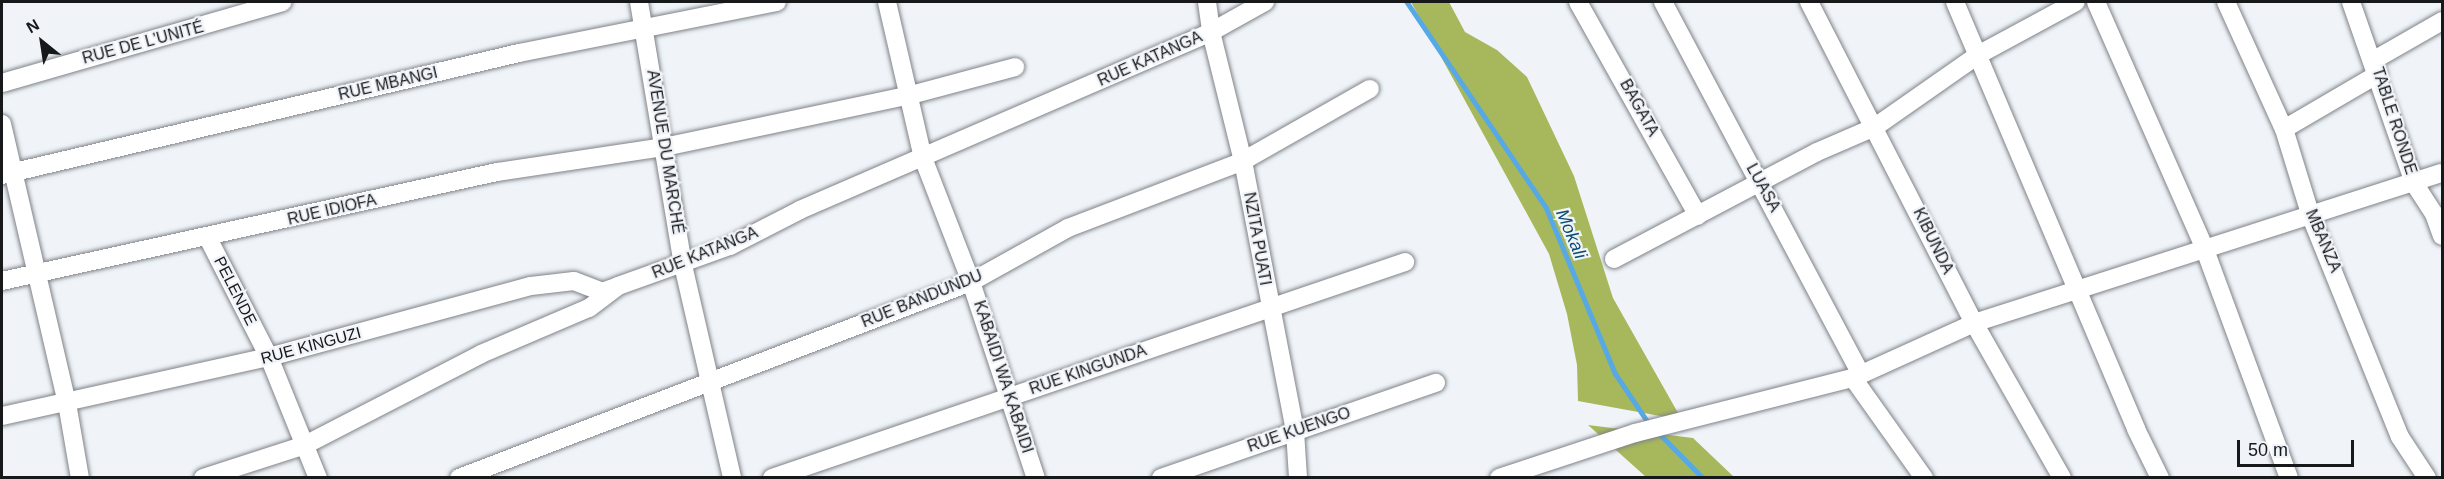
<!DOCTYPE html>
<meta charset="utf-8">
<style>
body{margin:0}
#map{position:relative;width:2444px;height:479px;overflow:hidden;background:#f0f4f9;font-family:Arial,sans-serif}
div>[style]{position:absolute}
.forest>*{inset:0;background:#a7b85c}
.stream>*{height:4.5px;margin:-2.25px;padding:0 2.25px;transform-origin:2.25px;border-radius:2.25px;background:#56a9e4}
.roads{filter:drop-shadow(0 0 2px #7f8287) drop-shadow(0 0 2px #7f8287)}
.minor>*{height:18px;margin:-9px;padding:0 9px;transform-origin:9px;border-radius:9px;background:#fff}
span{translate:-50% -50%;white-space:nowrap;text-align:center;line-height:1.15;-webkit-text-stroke:4.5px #f0f4f9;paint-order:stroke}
.street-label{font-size:16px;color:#17181a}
.water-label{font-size:18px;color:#0a4c73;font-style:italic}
.frame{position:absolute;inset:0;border:3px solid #17181a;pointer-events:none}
.north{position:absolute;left:12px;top:12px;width:60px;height:60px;-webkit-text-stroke:4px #f0f4f9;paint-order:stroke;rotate:330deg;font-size:16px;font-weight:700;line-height:24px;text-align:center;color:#17181a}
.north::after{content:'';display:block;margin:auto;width:21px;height:27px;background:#17181a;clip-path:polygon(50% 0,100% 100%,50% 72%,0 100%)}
.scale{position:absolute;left:2237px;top:440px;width:117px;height:27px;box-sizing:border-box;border:3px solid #17181a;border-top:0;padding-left:8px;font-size:18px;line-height:21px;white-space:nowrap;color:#17181a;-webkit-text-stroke:4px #f0f4f9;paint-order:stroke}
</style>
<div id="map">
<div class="forest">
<i style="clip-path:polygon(1411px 2px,1449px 2px,1465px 32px,1497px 50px,1527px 77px,1574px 176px,1613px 298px,1682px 420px,1578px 401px,1577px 365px,1567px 314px,1549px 254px)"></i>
<i style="clip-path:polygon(1588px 425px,1693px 438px,1734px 477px,1646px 477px)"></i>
</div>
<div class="stream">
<i style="left:1407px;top:2px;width:248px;rotate:55.9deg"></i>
<i style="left:1546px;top:207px;width:180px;rotate:67.4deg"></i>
<i style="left:1615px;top:373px;width:63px;rotate:56.1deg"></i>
<i style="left:1659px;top:433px;width:63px;rotate:45.6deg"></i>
</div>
<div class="roads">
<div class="minor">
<i style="left:639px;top:2px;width:267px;rotate:80.5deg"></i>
<i style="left:683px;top:265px;width:219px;rotate:77deg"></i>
<i style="left:887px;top:2px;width:160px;rotate:77deg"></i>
<i style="left:923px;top:158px;width:133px;rotate:68.8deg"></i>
<i style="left:971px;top:282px;width:206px;rotate:71.7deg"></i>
<i style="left:1207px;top:2px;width:30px;rotate:82deg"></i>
<i style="left:1211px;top:32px;width:133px;rotate:76.1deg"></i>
<i style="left:1243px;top:161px;width:275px;rotate:79.1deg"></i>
<i style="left:1295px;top:431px;width:47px;rotate:86.3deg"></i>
<i style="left:1578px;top:2px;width:245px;rotate:60.7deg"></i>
<i style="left:1663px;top:2px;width:422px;rotate:62deg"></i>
<i style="left:1809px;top:2px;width:361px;rotate:62.8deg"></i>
<i style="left:1974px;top:323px;width:178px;rotate:60.4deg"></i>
<i style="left:1955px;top:2px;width:464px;rotate:67deg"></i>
<i style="left:2136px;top:429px;width:55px;rotate:63.9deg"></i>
<i style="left:2096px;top:2px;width:268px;rotate:66.2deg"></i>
<i style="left:2204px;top:247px;width:246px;rotate:69.8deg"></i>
<i style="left:2226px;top:2px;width:140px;rotate:65.5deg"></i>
<i style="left:2284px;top:129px;width:92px;rotate:72.9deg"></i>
<i style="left:2311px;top:217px;width:237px;rotate:68deg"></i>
<i style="left:2400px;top:437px;width:49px;rotate:56.6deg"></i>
<i style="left:2351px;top:2px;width:192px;rotate:70.8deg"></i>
<i style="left:2414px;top:183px;width:37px;rotate:57deg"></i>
<i style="left:2434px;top:214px;width:23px;rotate:70deg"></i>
<i style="left:2374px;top:60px;width:78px;rotate:-29.8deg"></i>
<i style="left:2px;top:83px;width:292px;rotate:-16.1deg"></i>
<i style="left:2px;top:124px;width:286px;rotate:76.9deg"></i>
<i style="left:67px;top:403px;width:76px;rotate:80.2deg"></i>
<i style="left:2284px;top:129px;width:109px;rotate:-30.3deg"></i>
<i style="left:2px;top:175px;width:531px;rotate:-13.28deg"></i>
<i style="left:519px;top:53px;width:263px;rotate:-11.2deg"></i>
<i style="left:208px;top:238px;width:134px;rotate:62.9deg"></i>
<i style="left:269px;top:357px;width:131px;rotate:68deg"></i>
<i style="left:1614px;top:259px;width:229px;rotate:-27.8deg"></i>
<i style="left:1817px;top:152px;width:63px;rotate:-23.3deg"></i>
<i style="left:1875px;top:127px;width:126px;rotate:-35deg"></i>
<i style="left:1978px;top:55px;width:111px;rotate:-28.4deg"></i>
<i style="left:2px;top:281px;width:507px;rotate:-12.42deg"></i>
<i style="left:497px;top:172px;width:169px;rotate:-8.5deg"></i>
<i style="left:664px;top:147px;width:248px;rotate:-11.9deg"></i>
<i style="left:907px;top:96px;width:112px;rotate:-15deg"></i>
<i style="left:1853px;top:378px;width:123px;rotate:54.6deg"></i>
<i style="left:2px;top:416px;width:273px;rotate:-12.5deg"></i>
<i style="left:269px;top:357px;width:271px;rotate:-15.2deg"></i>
<i style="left:531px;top:286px;width:43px;rotate:-6.6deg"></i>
<i style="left:574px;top:281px;width:30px;rotate:21deg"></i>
<i style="left:602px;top:292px;width:15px;rotate:-20deg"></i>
<i style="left:203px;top:478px;width:107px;rotate:-17.9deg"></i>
<i style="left:305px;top:445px;width:198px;rotate:-27.3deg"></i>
<i style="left:481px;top:354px;width:117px;rotate:-23.1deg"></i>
<i style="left:589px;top:308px;width:36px;rotate:-37deg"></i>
<i style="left:618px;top:286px;width:119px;rotate:-19.7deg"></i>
<i style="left:730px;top:246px;width:79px;rotate:-27.2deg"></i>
<i style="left:800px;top:210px;width:448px;rotate:-23.4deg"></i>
<i style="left:1211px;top:32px;width:62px;rotate:-29.1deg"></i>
<i style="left:459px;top:478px;width:548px;rotate:-20.95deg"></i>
<i style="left:971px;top:282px;width:111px;rotate:-29.1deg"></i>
<i style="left:1068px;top:228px;width:187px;rotate:-20.9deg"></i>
<i style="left:1243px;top:161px;width:146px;rotate:-29.6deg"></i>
<i style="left:772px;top:478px;width:669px;rotate:-18.84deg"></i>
<i style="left:1161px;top:478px;width:291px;rotate:-19.1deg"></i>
<i style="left:1499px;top:478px;width:143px;rotate:-18.3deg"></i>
<i style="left:1635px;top:433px;width:225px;rotate:-14.2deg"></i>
<i style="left:1853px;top:378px;width:133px;rotate:-24.4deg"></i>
<i style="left:1974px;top:323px;width:491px;rotate:-17.8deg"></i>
</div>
</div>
<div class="street-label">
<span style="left:143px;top:43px;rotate:-15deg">RUE DE L'UNITÉ</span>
<span style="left:1150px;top:59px;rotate:-24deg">RUE KATANGA</span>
<span style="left:388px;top:84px;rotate:-13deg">RUE MBANGI</span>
<span style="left:1639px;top:108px;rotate:61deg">BAGATA</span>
<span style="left:2394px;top:121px;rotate:72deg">TABLE RONDE</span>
<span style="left:665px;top:152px;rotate:81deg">AVENUE DU MARCHÉ</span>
<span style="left:1763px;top:188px;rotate:61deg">LUASA</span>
<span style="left:332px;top:210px;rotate:-13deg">RUE IDIOFA</span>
<span style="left:1257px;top:239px;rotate:80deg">NZITA PUATI</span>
<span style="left:1933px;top:241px;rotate:64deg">KIBUNDA</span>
<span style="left:2323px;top:241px;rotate:67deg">MBANZA</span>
<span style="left:705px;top:253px;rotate:-22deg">RUE KATANGA</span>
<span style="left:235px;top:291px;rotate:63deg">PELENDE</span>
<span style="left:922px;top:299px;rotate:-22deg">RUE BANDUNDU</span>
<span style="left:311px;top:346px;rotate:-15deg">RUE KINGUZI</span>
<span style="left:1088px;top:370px;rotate:-19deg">RUE KINGUNDA</span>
<span style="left:1003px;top:377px;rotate:72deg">KABAIDI WA KABAIDI</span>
<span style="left:1299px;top:430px;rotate:-19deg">RUE KUENGO</span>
</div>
<div class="water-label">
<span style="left:1571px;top:234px;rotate:67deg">Mokali</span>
</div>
<div class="frame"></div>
<div class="north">N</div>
<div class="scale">50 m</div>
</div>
